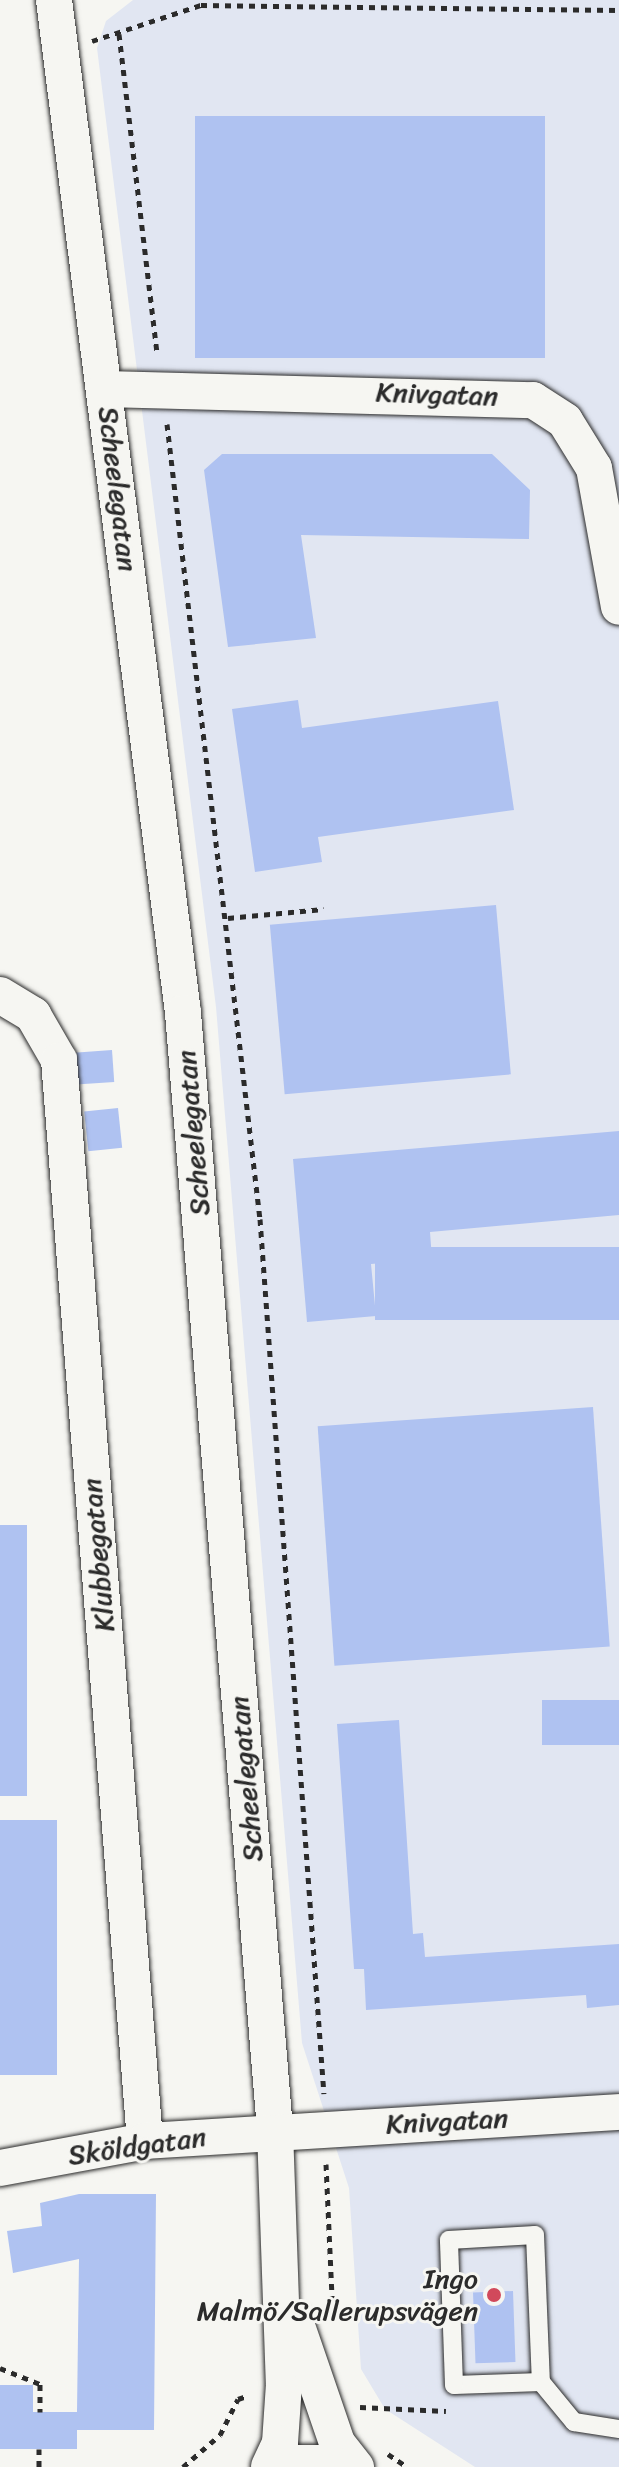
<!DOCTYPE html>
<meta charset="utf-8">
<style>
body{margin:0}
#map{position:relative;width:619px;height:2467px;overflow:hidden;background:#f6f6f2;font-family:Sriracha,sans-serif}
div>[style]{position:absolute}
.built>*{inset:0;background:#e1e6f2}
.building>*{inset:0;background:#afc2f1;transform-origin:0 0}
.path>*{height:5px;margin-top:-2.5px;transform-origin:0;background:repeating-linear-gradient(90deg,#2b2b2b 0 6px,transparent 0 12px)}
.roads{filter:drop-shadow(0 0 2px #2b2b2b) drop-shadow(0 0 2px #2b2b2b)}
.lane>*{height:18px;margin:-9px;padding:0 9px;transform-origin:9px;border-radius:9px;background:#f6f6f2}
.street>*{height:36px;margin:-18px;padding:0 18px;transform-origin:18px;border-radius:18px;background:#f6f6f2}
.secondary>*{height:44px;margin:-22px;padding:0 22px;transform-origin:22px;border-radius:22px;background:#f6f6f2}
.dots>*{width:22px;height:22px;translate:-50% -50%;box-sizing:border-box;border:4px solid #f6f6f2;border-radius:50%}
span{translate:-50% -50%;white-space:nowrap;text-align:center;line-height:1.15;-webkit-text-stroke:6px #f6f6f2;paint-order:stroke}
.street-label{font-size:28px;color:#2b2b2b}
.poi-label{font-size:28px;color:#2b2b2b}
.right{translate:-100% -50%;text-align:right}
</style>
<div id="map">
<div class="built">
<i style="clip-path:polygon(133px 0,619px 0,619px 2467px,475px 2467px,385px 2409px,361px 2369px,349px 2188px,302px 2043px,216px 1007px,97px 48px,106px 21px)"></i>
</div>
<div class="building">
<i style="left:545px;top:116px;width:242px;height:350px;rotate:90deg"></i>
<i style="clip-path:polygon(222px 454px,492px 454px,530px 490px,529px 539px,301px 535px,316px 638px,228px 647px,204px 470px)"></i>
<i style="clip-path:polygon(298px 700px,302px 728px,498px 701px,514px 810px,318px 837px,322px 862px,255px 872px,232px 709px)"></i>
<i style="left:496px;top:905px;width:170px;height:227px;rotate:85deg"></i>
<i style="left:112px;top:1050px;width:32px;height:38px;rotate:86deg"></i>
<i style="left:118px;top:1108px;width:40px;height:34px;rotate:84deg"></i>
<i style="clip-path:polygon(619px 1131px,619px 1215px,430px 1232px,432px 1259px,371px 1264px,376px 1316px,307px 1322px,293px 1159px)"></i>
<i style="left:619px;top:1247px;width:73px;height:244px;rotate:90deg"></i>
<i style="left:593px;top:1407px;width:240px;height:276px;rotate:86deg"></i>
<i style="left:0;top:1525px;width:27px;height:271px"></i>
<i style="left:619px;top:1700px;width:45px;height:77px;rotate:90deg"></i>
<i style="clip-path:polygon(399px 1720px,413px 1934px,423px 1933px,425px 1957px,619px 1944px,619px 2005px,587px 2008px,586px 1995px,366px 2010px,364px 1969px,354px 1969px,337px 1724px)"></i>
<i style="left:0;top:1820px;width:57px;height:255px"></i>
<i style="clip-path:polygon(79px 2194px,156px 2194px,154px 2430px,77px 2430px,77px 2449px,0 2449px,0 2385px,33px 2385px,33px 2412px,77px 2412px,79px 2259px,13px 2273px,7px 2231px,42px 2226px,40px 2203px)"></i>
<i style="left:513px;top:2291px;width:71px;height:40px;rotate:88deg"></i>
</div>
<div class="path">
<i style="left:119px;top:34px;width:323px;rotate:83.2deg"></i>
<i style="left:92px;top:41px;width:115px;rotate:-18.3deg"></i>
<i style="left:201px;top:5px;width:418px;rotate:0.7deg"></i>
<i style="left:167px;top:424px;width:800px;rotate:83.33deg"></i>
<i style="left:260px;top:1219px;width:877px;rotate:85.82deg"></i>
<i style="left:228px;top:918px;width:96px;rotate:-5.4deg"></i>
<i style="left:326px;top:2164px;width:154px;rotate:87.4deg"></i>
<i style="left:0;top:2368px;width:43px;rotate:21.8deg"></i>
<i style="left:40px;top:2384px;width:28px;rotate:90deg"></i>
<i style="left:360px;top:2407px;width:86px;rotate:2.7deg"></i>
<i style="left:388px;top:2454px;width:23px;rotate:34deg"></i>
<i style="left:39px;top:2467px;width:18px;rotate:-90deg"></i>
<i style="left:183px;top:2467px;width:49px;rotate:-40.9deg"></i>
<i style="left:220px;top:2435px;width:40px;rotate:-63.4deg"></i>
<i style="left:238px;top:2399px;width:9px;rotate:-18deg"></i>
</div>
<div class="roads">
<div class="lane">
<i style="left:535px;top:2235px;width:147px;rotate:87.7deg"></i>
<i style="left:541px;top:2382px;width:87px;rotate:178deg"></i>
<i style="left:454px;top:2385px;width:145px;rotate:-92deg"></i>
<i style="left:449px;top:2240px;width:86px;rotate:-3.3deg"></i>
<i style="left:541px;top:2382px;width:52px;rotate:50.5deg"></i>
<i style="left:574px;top:2422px;width:46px;rotate:8.8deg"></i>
</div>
<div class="street">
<i style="left:54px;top:0;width:1021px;rotate:82.74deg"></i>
<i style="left:183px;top:1013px;width:1121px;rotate:85.29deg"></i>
<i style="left:275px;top:2130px;width:254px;rotate:88deg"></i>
<i style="left:284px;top:2384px;width:59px;rotate:93.9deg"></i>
<i style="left:280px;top:2443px;width:26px;rotate:115deg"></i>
<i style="left:105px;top:389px;width:428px;rotate:1.5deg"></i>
<i style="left:533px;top:400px;width:38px;rotate:33deg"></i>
<i style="left:565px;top:421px;width:55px;rotate:58.3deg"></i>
<i style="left:594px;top:468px;width:141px;rotate:79.8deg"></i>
<i style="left:0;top:995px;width:39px;rotate:31deg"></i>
<i style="left:33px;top:1015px;width:52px;rotate:60deg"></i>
<i style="left:59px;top:1060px;width:1084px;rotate:85.45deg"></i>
<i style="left:0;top:2168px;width:147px;rotate:-10.5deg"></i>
<i style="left:145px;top:2141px;width:475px;rotate:-3.5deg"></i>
<i style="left:296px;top:2323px;width:127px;rotate:71.1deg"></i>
<i style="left:337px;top:2443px;width:31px;rotate:52deg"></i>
</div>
<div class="secondary">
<i style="left:296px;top:2467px;width:35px"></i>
</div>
</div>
<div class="dots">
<i style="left:494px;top:2295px;background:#d1495b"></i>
</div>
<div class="street-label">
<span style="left:437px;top:394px;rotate:2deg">Knivgatan</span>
<span style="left:118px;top:489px;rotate:83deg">Scheelegatan</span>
<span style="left:193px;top:1133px;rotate:-95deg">Scheelegatan</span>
<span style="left:98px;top:1555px;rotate:-95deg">Klubbegatan</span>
<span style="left:246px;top:1779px;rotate:-95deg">Scheelegatan</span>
<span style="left:447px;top:2121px;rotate:-3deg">Knivgatan</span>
<span style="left:137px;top:2146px;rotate:-8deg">Sköldgatan</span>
</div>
<div class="poi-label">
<span class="right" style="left:478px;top:2295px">Ingo<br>Malmö/Sallerupsvägen</span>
</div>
</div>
